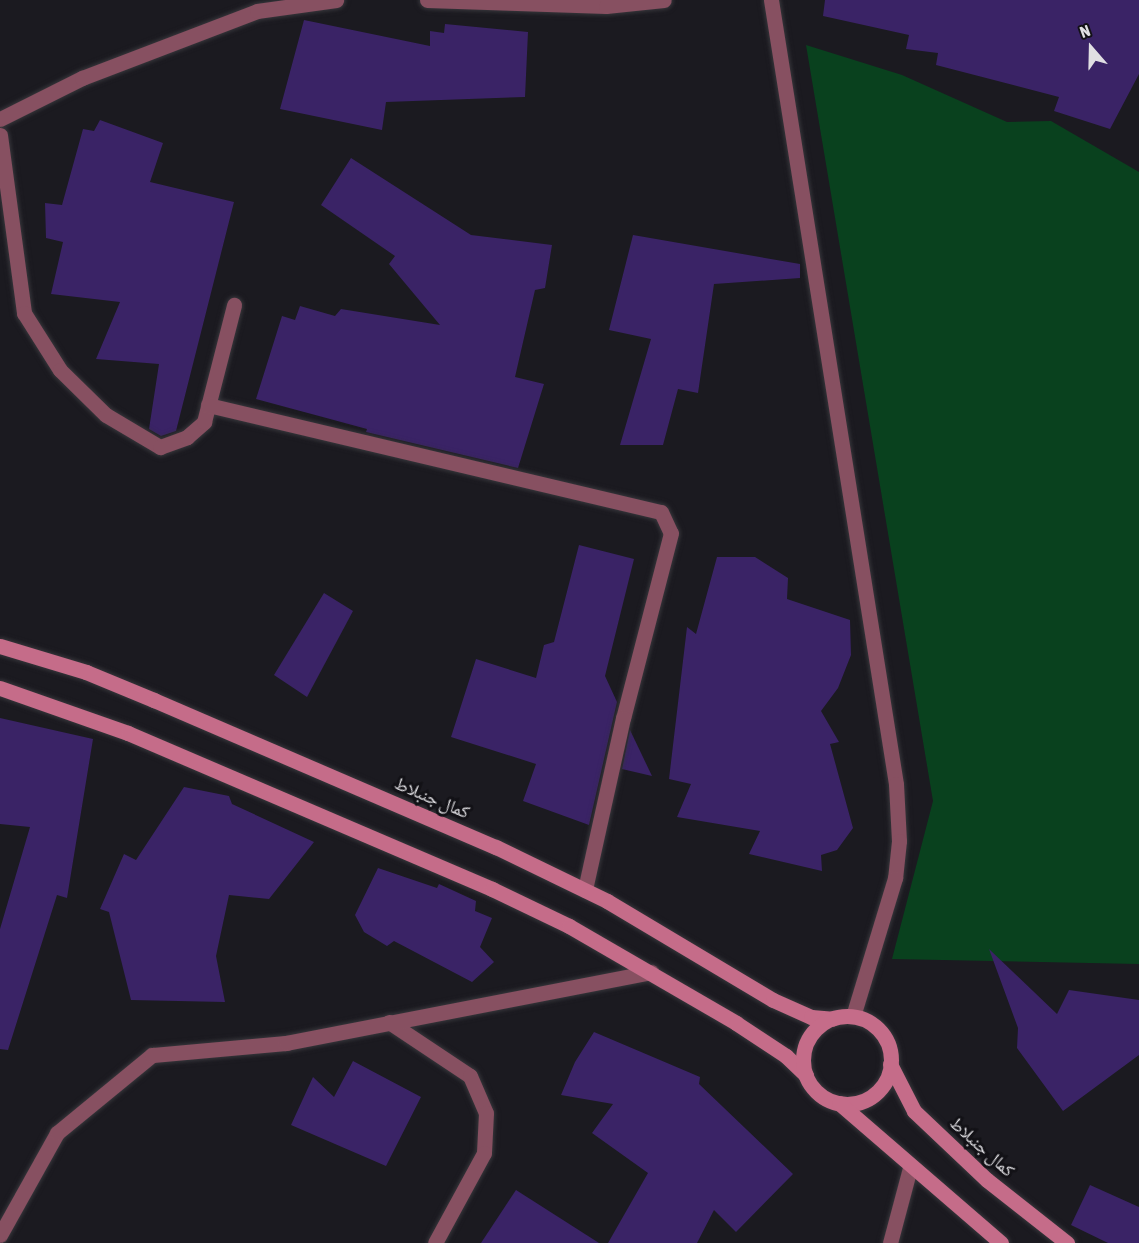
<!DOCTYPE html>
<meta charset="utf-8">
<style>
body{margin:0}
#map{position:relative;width:1139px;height:1243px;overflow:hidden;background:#1b1a20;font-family:"Asap Condensed","Noto Naskh Arabic",sans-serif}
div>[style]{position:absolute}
.green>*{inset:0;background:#09411e}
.building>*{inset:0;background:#3a2366}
.roads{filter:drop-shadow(0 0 2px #37363b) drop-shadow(0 0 2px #37363b)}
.street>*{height:15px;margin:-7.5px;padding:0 7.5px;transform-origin:7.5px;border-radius:7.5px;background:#875061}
.secondary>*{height:15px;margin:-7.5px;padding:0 7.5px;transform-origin:7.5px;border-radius:7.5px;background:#c56c89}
.secondary>.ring{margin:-7.5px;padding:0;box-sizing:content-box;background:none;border:15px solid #c56c89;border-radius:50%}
span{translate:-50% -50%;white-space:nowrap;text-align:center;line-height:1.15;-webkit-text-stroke:6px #121116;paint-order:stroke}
.street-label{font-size:18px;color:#e0dfe3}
.north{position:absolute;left:1061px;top:18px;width:60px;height:60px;-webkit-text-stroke:4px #121116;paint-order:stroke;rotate:340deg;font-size:16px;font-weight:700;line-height:24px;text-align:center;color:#e0dfe3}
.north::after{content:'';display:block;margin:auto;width:21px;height:27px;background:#e0dfe3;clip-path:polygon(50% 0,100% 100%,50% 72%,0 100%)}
</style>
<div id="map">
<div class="green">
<i style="clip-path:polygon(806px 45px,902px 75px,1007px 122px,1051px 121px,1139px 172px,1139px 964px,892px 959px,933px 801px)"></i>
</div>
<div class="building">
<i style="clip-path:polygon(825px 0,1139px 0,1139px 74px,1110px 129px,1054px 111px,1059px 97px,936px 65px,938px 53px,906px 49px,909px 35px,823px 16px)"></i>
<i style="clip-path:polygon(304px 20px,430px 46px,430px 31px,444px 33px,445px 24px,528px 32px,525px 97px,386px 102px,382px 130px,280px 109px)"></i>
<i style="clip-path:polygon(100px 120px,163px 143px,150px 182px,234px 202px,176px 431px,161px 436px,149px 429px,159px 364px,96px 359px,120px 302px,51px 294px,63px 242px,46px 238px,45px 203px,62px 205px,83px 129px,94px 131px)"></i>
<i style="clip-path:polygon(351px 158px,471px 235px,552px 245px,545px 288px,535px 290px,515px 377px,544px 384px,518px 468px,366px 432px,367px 429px,256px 399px,282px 316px,295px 320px,300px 306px,335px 316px,341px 309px,440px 325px,389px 264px,395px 256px,321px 205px)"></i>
<i style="clip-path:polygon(633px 235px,800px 264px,800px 278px,714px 284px,698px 393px,678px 389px,663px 445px,620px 445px,651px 339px,609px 330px)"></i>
<i style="clip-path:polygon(579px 545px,634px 559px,605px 676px,617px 702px,589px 825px,523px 801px,536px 764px,451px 737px,476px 659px,536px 678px,544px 645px,554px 642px)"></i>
<i style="clip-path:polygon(717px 557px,755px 557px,788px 578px,787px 599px,850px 620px,851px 655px,838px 688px,821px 711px,839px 742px,830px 744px,853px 828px,837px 850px,821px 855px,822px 871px,749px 854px,760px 831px,677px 817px,691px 784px,669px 779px,687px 627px,696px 634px)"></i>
<i style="clip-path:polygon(324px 593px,353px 611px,307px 697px,274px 675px)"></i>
<i style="clip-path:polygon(0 718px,93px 739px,67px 898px,57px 895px,8px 1050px,0 1049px,0 929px,30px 827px,0 824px)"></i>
<i style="clip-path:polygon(630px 730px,652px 776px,622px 769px)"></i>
<i style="clip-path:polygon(184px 787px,229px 796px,232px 804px,314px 842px,269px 899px,229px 895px,216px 956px,225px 1002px,131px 1000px,109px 912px,100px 909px,124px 854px,136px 860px)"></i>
<i style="clip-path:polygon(378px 868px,437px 888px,439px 884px,476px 901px,475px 911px,492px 918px,480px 947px,494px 962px,472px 982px,394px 941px,387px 946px,364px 932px,355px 915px)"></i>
<i style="clip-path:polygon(989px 949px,1057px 1014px,1069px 990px,1139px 1000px,1139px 1055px,1063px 1111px,1017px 1048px,1018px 1028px)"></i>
<i style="clip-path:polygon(594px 1032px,700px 1077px,699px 1084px,793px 1174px,736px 1232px,714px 1210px,697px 1243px,608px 1243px,648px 1173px,592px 1133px,613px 1104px,561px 1095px,575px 1062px)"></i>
<i style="clip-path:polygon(353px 1061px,421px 1097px,386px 1166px,291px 1125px,313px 1077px,334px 1097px)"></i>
<i style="clip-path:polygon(1090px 1185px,1139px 1207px,1139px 1243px,1108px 1243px,1071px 1225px)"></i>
<i style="clip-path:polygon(516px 1190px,599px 1243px,481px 1243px)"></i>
</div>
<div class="roads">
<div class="street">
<i style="left:427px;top:0;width:179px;rotate:1.9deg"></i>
<i style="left:606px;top:6px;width:58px;rotate:-5.9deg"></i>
<i style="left:771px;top:0;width:794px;rotate:80.94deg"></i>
<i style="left:896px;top:784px;width:57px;rotate:87deg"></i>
<i style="left:899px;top:841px;width:37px;rotate:96deg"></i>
<i style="left:895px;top:878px;width:144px;rotate:106.9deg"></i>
<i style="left:0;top:119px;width:92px;rotate:-26.6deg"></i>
<i style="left:82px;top:78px;width:187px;rotate:-20.9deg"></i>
<i style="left:257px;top:11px;width:80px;rotate:-7.9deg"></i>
<i style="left:0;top:135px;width:180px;rotate:82.3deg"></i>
<i style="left:24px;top:313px;width:67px;rotate:57.7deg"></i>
<i style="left:60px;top:370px;width:64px;rotate:44.4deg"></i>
<i style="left:106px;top:415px;width:63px;rotate:30.7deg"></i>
<i style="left:160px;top:447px;width:29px;rotate:-20deg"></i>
<i style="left:187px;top:437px;width:23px;rotate:-41deg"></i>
<i style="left:204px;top:422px;width:121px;rotate:-75.6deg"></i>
<i style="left:208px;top:405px;width:465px;rotate:13.3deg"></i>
<i style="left:661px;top:512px;width:23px;rotate:65deg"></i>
<i style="left:671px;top:533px;width:191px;rotate:104.5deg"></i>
<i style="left:623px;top:718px;width:176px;rotate:102.5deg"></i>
<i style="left:389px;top:1022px;width:97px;rotate:33.7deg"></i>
<i style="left:470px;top:1076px;width:40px;rotate:66.6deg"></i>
<i style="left:486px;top:1113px;width:40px;rotate:92.9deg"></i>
<i style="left:484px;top:1153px;width:102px;rotate:118.6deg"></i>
<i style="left:0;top:1235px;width:117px;rotate:-60.8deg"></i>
<i style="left:57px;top:1133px;width:123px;rotate:-39.4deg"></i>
<i style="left:152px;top:1055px;width:135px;rotate:-5.1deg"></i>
<i style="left:286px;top:1043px;width:372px;rotate:-11deg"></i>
<i style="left:890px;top:1243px;width:78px;rotate:-75.1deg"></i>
</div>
<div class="secondary">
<i style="left:0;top:646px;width:90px;rotate:16.8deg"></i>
<i style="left:86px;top:672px;width:74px;rotate:22.4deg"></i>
<i style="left:154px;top:700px;width:372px;rotate:23.3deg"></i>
<i style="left:496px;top:847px;width:123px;rotate:25.9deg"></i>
<i style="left:607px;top:901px;width:193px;rotate:30.8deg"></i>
<i style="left:773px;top:1000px;width:42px;rotate:24.1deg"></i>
<i style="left:811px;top:1017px;width:21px;rotate:5deg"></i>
<i style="left:0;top:688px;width:136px;rotate:19.4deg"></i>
<i style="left:128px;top:733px;width:396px;rotate:23.2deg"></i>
<i style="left:492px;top:889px;width:85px;rotate:25.7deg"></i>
<i style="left:569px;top:926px;width:193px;rotate:30.1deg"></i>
<i style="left:736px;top:1023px;width:60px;rotate:33.4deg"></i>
<i style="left:786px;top:1056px;width:28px;rotate:44deg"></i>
<i class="ring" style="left:803px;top:1016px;width:73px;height:73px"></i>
<i style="left:890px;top:1064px;width:53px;rotate:62.9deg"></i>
<i style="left:914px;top:1111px;width:100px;rotate:43.4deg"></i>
<i style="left:987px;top:1180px;width:102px;rotate:38.2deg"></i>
<i style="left:839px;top:1103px;width:214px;rotate:40.8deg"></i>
</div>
</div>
<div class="street-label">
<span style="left:432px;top:798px;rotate:23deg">كمال جنبلاط</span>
<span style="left:982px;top:1147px;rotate:42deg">كمال جنبلاط</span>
</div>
<div class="north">N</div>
</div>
